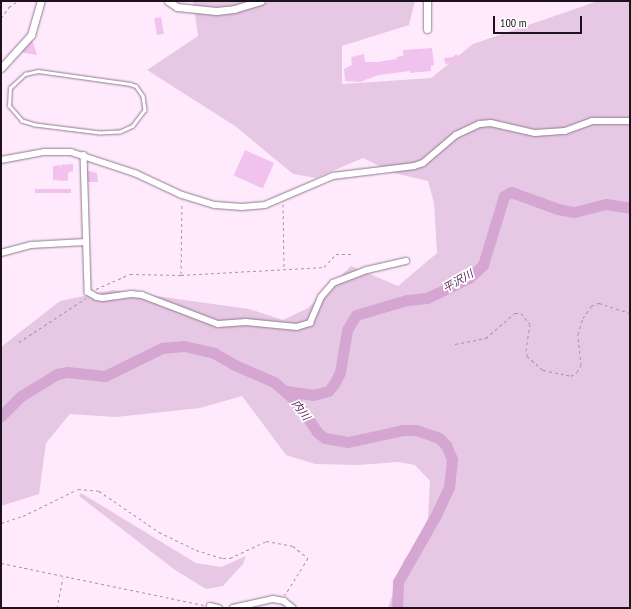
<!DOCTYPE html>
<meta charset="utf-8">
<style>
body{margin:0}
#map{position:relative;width:631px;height:609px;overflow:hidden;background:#ffeafd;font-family:"PT Sans Narrow","Noto Sans JP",sans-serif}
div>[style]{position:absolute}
.green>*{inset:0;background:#e7c8e4}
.river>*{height:11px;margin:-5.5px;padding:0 5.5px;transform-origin:5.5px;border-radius:5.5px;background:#d4a6d1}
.building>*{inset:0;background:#f2c2ef;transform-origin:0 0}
.path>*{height:1px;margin-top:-0.5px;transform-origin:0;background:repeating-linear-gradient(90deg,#a695a5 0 3px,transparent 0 6px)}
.roads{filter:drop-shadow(0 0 1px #91798f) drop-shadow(0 0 1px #91798f)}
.service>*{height:2.5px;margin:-1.25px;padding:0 1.25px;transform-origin:1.25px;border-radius:1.25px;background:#fff}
.minor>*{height:5.5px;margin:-2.75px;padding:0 2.75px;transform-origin:2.75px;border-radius:2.75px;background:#fff}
.tertiary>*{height:7px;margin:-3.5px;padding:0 3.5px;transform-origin:3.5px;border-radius:3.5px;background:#fff}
span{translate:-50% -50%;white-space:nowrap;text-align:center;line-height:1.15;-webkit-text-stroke:3.5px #fff;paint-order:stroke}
.water-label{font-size:11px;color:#551e54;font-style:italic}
.frame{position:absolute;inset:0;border:2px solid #1c131c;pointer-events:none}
.scale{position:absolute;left:493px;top:16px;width:89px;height:18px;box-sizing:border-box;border:2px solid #1c131c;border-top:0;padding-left:5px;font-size:12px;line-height:14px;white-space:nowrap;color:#1c131c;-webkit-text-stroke:3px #fff;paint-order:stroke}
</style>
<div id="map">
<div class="green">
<i style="clip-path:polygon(193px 1px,415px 1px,409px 25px,342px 46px,342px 84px,431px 78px,473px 44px,598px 1px,630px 1px,630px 608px,388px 608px,404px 560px,418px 542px,428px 518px,430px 481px,415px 465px,398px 462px,358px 465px,315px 464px,286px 455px,242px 396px,200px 408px,116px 417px,70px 414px,46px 443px,39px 494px,1px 506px,1px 347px,60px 301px,113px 290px,249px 309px,283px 320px,308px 308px,351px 266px,398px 286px,437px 253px,434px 203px,428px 181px,394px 173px,363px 158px,316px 178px,293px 174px,235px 126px,147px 70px,198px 36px)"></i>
<i style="clip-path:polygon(81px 493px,196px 563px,221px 567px,246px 556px,243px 564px,223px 586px,206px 589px,175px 570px,79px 496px)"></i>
</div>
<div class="river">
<i style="left:286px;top:391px;width:27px;rotate:8deg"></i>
<i style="left:313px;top:395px;width:16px;rotate:-15deg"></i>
<i style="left:328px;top:391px;width:9px;rotate:-49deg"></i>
<i style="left:334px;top:384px;width:13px;rotate:-63deg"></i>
<i style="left:340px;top:372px;width:43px;rotate:-80.5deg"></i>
<i style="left:347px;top:330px;width:17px;rotate:-59deg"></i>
<i style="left:356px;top:315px;width:53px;rotate:-16.4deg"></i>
<i style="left:407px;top:300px;width:20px;rotate:-6deg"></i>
<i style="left:427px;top:298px;width:47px;rotate:-25.5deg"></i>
<i style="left:469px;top:278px;width:19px;rotate:-43deg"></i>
<i style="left:483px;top:265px;width:72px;rotate:-73.1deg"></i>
<i style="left:504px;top:196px;width:8px;rotate:-30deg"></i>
<i style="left:511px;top:192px;width:50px;rotate:19.9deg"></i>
<i style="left:558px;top:209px;width:16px;rotate:11deg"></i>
<i style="left:574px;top:212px;width:33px;rotate:-14deg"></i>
<i style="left:606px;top:204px;width:24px;rotate:9deg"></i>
<i style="left:1px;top:416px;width:28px;rotate:-45deg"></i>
<i style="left:21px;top:396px;width:42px;rotate:-31.4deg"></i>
<i style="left:57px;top:374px;width:10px;rotate:-11deg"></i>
<i style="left:67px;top:372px;width:38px;rotate:6deg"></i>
<i style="left:105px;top:376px;width:64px;rotate:-26.2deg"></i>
<i style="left:162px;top:348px;width:22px;rotate:-5deg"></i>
<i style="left:184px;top:346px;width:31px;rotate:13deg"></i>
<i style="left:214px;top:353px;width:24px;rotate:30deg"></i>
<i style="left:235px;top:365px;width:43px;rotate:23.6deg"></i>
<i style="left:274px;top:382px;width:28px;rotate:41deg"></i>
<i style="left:295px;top:400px;width:39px;rotate:55deg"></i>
<i style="left:317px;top:432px;width:10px;rotate:37deg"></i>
<i style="left:325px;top:438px;width:23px;rotate:10deg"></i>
<i style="left:348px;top:442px;width:56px;rotate:-12.3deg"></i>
<i style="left:403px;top:430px;width:13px"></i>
<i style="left:416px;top:430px;width:24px;rotate:19deg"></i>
<i style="left:439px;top:438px;width:10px;rotate:45deg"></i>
<i style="left:446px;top:445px;width:15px;rotate:67deg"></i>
<i style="left:452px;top:459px;width:28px;rotate:96deg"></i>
<i style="left:449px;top:487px;width:31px;rotate:115deg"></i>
<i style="left:436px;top:515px;width:77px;rotate:119.6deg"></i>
<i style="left:398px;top:582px;width:26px;rotate:92deg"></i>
</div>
<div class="building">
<i style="left:161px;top:17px;width:17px;height:7px;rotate:80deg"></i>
<i style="clip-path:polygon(31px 37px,37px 55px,19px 52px)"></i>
<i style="clip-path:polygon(432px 48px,434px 65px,431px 66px,431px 71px,410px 73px,410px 71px,379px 75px,360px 82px,345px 81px,344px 69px,352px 65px,351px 57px,364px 54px,365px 62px,377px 62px,397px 59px,396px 57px,403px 56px,403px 50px)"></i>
<i style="clip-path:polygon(456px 54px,461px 58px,457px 62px,445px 64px,444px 58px,453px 57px)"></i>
<i style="left:245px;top:150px;width:32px;height:28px;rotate:24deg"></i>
<i style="clip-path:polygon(73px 164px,73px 171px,68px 173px,68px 181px,53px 180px,53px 166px,60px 165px,61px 169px,61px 165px)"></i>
<i style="clip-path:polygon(85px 170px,97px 173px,98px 182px,87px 182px)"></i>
<i style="left:71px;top:189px;width:4px;height:36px;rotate:90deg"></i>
</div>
<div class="path">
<i style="left:1px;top:18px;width:14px;rotate:-54deg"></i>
<i style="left:9px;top:7px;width:11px;rotate:-34deg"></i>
<i style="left:283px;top:204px;width:63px;rotate:89.1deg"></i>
<i style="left:181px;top:274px;width:72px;rotate:-89.2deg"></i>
<i style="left:96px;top:289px;width:37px;rotate:-24deg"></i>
<i style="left:130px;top:274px;width:51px;rotate:1.1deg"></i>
<i style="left:181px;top:275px;width:143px;rotate:-3.2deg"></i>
<i style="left:324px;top:267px;width:18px;rotate:-47deg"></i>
<i style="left:336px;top:254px;width:16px"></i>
<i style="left:19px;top:342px;width:80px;rotate:-33.3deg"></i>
<i style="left:455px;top:344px;width:32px;rotate:-11deg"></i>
<i style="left:486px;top:338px;width:38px;rotate:-41deg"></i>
<i style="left:515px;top:313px;width:6px"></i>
<i style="left:521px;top:313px;width:14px;rotate:51deg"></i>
<i style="left:530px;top:324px;width:24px;rotate:99deg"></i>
<i style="left:526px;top:348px;width:8px;rotate:83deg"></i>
<i style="left:527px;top:356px;width:21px;rotate:41deg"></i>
<i style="left:543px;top:370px;width:29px;rotate:12deg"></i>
<i style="left:571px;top:376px;width:7px;rotate:-34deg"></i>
<i style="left:577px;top:372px;width:8px;rotate:-60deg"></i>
<i style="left:581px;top:365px;width:31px;rotate:-96deg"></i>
<i style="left:578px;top:334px;width:17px;rotate:-73deg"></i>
<i style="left:583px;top:318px;width:14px;rotate:-56deg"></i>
<i style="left:591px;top:306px;width:9px;rotate:-21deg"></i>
<i style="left:599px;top:303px;width:33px;rotate:18deg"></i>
<i style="left:1px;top:523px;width:23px;rotate:-18deg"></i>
<i style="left:23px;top:516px;width:61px;rotate:-26.1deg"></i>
<i style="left:78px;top:489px;width:21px;rotate:5deg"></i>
<i style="left:99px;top:491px;width:73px;rotate:34.3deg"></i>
<i style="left:159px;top:532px;width:41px;rotate:25.9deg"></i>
<i style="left:196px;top:550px;width:28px;rotate:17deg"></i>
<i style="left:223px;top:558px;width:7px"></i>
<i style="left:230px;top:558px;width:40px;rotate:-25deg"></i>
<i style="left:266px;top:541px;width:27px;rotate:10deg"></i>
<i style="left:293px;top:546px;width:19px;rotate:39deg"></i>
<i style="left:308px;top:558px;width:44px;rotate:121.9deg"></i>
<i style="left:1px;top:563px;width:207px;rotate:11.7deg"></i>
<i style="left:57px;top:608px;width:31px;rotate:-79deg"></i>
</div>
<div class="roads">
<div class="service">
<i style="left:38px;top:71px;width:93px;rotate:8deg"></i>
<i style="left:130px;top:84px;width:6px;rotate:18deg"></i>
<i style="left:136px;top:86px;width:12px;rotate:55deg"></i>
<i style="left:143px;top:96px;width:14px;rotate:82deg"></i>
<i style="left:145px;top:110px;width:20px;rotate:127deg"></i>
<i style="left:133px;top:126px;width:14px;rotate:155deg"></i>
<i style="left:120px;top:132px;width:20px;rotate:177deg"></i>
<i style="left:100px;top:133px;width:65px;rotate:-173deg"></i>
<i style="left:35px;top:125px;width:14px;rotate:-163deg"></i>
<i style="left:22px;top:121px;width:20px;rotate:-131deg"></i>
<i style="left:9px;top:106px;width:18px;rotate:-87deg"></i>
<i style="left:10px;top:88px;width:21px;rotate:-43deg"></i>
<i style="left:25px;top:74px;width:13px;rotate:-13deg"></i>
</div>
<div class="minor">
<i style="left:84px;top:155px;width:137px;rotate:88.3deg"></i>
<i style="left:88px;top:292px;width:10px;rotate:29deg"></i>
<i style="left:97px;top:297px;width:6px;rotate:9deg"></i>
<i style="left:103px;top:298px;width:28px;rotate:-8deg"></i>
<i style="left:131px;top:294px;width:11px;rotate:5deg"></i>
<i style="left:142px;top:295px;width:81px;rotate:20.9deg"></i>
<i style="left:218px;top:324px;width:28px;rotate:-4deg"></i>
<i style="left:246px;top:322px;width:51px;rotate:5.6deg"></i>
<i style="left:297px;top:327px;width:14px;rotate:-17deg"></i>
<i style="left:310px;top:323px;width:28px;rotate:-67deg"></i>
<i style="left:321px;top:297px;width:18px;rotate:-49deg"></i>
<i style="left:333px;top:283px;width:36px;rotate:-21deg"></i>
<i style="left:367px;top:270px;width:40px;rotate:-13deg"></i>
<i style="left:1px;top:160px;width:44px;rotate:-10.5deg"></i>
<i style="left:44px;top:152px;width:27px"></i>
<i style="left:71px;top:152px;width:67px;rotate:18.2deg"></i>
<i style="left:135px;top:173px;width:52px;rotate:25.1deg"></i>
<i style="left:182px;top:195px;width:34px;rotate:17deg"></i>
<i style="left:215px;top:205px;width:27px;rotate:4deg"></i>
<i style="left:242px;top:207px;width:23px;rotate:-5deg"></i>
<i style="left:265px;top:205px;width:74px;rotate:-23.1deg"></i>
<i style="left:333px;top:176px;width:82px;rotate:-7deg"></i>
<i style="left:414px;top:166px;width:9px;rotate:-18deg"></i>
<i style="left:423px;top:163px;width:43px;rotate:-40.3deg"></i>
<i style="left:456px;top:135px;width:26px;rotate:-25deg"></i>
<i style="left:480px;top:124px;width:11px;rotate:-5deg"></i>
<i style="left:491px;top:123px;width:45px;rotate:12.8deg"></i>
<i style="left:535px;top:133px;width:30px;rotate:-4deg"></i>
<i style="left:565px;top:131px;width:29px;rotate:-20deg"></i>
<i style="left:592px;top:121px;width:38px"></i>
<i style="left:1px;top:253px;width:31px;rotate:-15deg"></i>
<i style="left:31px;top:245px;width:54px;rotate:-3.2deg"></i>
<i style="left:210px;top:606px;width:9px;rotate:13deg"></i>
<i style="left:233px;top:608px;width:41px;rotate:-12.7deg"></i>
<i style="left:273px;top:599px;width:11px;rotate:10deg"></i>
<i style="left:284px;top:601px;width:11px;rotate:38deg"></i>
</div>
<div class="tertiary">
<i style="left:168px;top:1px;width:11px;rotate:34deg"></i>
<i style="left:177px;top:7px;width:39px;rotate:6deg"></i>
<i style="left:216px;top:11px;width:18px;rotate:-6deg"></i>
<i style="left:234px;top:9px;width:28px;rotate:-17deg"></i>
<i style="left:427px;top:29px;width:28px;rotate:-90deg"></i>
<i style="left:1px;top:68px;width:45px;rotate:-47.7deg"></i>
<i style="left:31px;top:35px;width:35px;rotate:-74deg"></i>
</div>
</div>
<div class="water-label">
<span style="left:458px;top:281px;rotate:-30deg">平沢川</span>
<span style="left:301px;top:410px;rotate:54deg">内川</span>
</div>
<div class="frame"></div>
<div class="scale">100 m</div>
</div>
